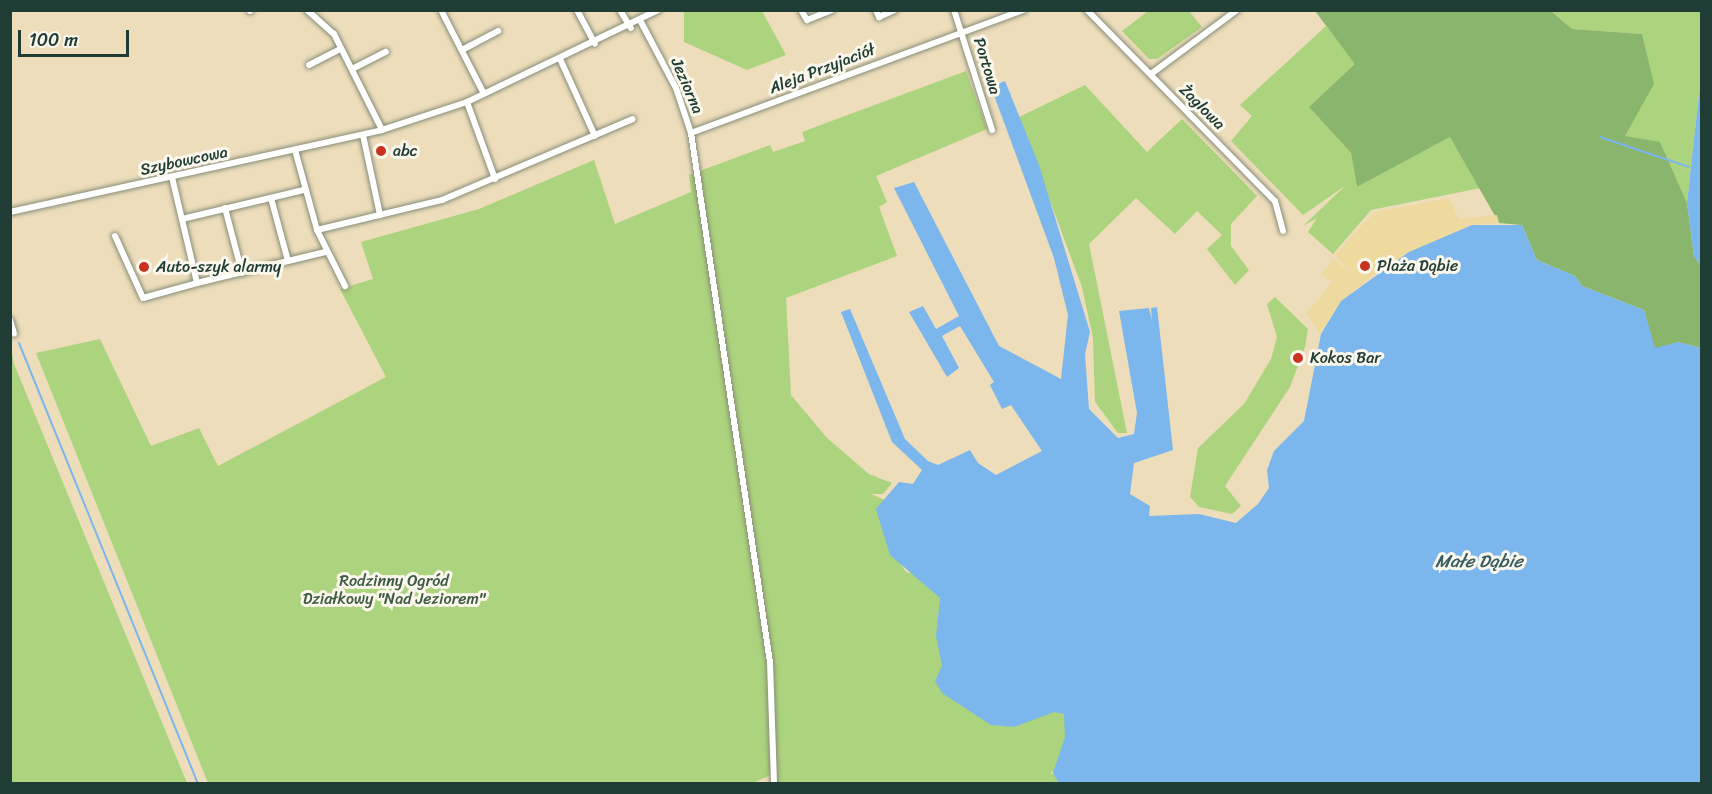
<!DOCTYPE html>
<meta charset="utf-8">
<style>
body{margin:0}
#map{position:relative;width:1712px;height:794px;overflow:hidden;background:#edddbb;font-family:Sriracha,sans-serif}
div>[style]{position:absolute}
.green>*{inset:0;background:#acd37d}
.forest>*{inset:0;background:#89b56c}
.sand>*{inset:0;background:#eeda9e}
.water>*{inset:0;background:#7bb6ec}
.stream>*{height:2px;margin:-1px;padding:0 1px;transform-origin:1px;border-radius:1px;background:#7bb6ec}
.roads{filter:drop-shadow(0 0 2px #868d78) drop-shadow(0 0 2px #868d78)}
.minor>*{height:6px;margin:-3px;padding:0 3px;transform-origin:3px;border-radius:3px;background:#fff}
.dots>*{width:16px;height:16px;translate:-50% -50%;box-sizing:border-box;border:3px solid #fbf7ec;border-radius:50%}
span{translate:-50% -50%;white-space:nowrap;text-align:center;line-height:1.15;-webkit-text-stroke:6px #fbf7ec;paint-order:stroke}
.street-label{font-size:16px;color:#1f3d34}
.poi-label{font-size:16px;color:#1f3d34}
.left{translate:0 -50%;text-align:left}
.park-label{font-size:16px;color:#3b5b43}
.water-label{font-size:18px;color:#365b62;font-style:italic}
.frame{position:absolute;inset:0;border:12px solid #1f3d34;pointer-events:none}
.scale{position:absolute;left:18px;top:30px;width:111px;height:27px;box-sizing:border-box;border:3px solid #1f3d34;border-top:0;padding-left:8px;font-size:18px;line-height:21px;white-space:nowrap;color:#1f3d34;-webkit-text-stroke:4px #fbf7ec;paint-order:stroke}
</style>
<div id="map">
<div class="green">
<i style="clip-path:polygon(684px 11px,762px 11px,786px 55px,747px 70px,684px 42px)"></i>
<i style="clip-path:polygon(1148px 11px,1189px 11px,1202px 27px,1157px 59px,1149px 59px,1122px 31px)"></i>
<i style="clip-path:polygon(1551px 11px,1701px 11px,1701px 76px,1687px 203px,1662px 147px,1656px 153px,1420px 50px,1552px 20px,1653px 86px,1642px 34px,1572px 29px)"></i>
<i style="clip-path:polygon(1326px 26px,1356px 64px,1309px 107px,1351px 153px,1357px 187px,1450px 137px,1481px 188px,1371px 210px,1333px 254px,1308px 232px,1317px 218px,1303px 226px,1345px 186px,1303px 215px,1231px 141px,1252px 116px,1240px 105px)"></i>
<i style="clip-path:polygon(966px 71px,987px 129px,876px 176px,887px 202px,879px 207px,897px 256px,786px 298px,791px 395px,827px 438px,869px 474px,892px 483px,883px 494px,871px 494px,887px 501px,897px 558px,906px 572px,939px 580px,952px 699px,967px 709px,1088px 677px,1058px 769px,1050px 773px,1084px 783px,777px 784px,777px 772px,751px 784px,208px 783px,36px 353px,100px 339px,151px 446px,199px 428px,218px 466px,386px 377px,340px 289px,373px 279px,361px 242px,479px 209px,594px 160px,615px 224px,691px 192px,689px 175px,770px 145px,773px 152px,805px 141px,802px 132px)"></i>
<i style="clip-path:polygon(1085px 85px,1147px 152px,1182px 119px,1257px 196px,1231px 224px,1231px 246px,1249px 270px,1235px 285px,1207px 249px,1222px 235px,1197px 211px,1175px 234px,1136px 198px,1089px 244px,1127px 433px,1118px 433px,1095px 402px,1093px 338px,1082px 287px,1019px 117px)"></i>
<i style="clip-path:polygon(1275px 297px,1308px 329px,1305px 347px,1290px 387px,1225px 486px,1241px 506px,1232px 514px,1199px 507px,1190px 497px,1198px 448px,1244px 404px,1271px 359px,1277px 337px,1267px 304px)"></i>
<i style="clip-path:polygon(10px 343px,14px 364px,187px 783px,11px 783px)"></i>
</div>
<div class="forest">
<i style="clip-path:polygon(1315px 11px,1551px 11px,1572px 29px,1642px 34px,1654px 84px,1625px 136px,1660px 142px,1687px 203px,1694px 256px,1701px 266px,1701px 348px,1678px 342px,1654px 349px,1644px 310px,1582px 286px,1575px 276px,1537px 260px,1522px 225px,1499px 223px,1450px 137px,1357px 187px,1351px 153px,1309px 107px,1355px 64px)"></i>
</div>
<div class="sand">
<i style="clip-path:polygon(1449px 198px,1459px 219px,1497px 215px,1499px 223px,1472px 225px,1380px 269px,1341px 301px,1319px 334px,1307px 313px,1332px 282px,1321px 274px,1333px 259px,1353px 274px,1335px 256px,1354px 233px,1375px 212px)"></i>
</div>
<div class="water">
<i style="clip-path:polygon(1701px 76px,1701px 266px,1694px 256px,1687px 203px)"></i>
<i style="clip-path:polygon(1005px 81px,1039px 165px,1090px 332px,1085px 354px,1089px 409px,1118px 438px,1134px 434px,1137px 413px,1119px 311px,1149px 308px,1152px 320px,1151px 308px,1157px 307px,1173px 450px,1134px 463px,1130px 494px,1150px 506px,1149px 516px,1199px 514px,1236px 523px,1258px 504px,1269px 488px,1267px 470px,1274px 451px,1304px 421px,1321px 334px,1341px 301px,1409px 252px,1472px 225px,1522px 225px,1537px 260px,1575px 276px,1582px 286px,1644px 310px,1655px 348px,1678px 342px,1701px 348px,1701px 783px,1059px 783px,1053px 773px,1065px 737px,1064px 714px,1054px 712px,1014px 727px,991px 725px,942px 693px,935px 681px,942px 666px,936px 636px,940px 598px,890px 555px,876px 509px,899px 482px,913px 484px,922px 470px,892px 442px,841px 312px,850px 309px,905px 439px,928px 461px,938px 465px,970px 450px,978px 463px,996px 475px,1042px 451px,1011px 405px,1002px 409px,990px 385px,994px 382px,960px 326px,942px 336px,959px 368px,947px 377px,909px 312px,923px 306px,936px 329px,959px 316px,894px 188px,914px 182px,999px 346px,1061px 379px,1068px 315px,1054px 258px,991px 87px)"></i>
</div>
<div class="stream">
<i style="left:1600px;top:137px;width:94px;rotate:18.6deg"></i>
<i style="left:19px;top:343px;width:476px;rotate:67.9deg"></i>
</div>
<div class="roads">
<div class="minor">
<i style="left:307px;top:10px;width:36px;rotate:42deg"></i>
<i style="left:334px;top:34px;width:107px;rotate:63.4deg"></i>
<i style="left:441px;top:10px;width:94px;rotate:62.9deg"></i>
<i style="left:577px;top:10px;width:38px;rotate:62deg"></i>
<i style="left:620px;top:10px;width:21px;rotate:59deg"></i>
<i style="left:801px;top:10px;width:12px;rotate:59deg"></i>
<i style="left:807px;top:20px;width:27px;rotate:-22deg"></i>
<i style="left:876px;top:10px;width:8px;rotate:67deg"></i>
<i style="left:879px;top:17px;width:17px;rotate:-24deg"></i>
<i style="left:954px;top:10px;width:126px;rotate:72.4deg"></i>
<i style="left:1087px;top:10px;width:268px;rotate:45.5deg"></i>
<i style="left:1275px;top:201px;width:31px;rotate:75deg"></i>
<i style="left:250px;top:11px;width:1px;rotate:-90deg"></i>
<i style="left:641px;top:22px;width:75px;rotate:62.1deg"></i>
<i style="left:676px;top:88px;width:47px;rotate:71.6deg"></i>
<i style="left:691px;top:133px;width:535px;rotate:81.51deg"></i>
<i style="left:770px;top:662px;width:122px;rotate:88.1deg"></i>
<i style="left:462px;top:50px;width:41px;rotate:-27.8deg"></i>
<i style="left:561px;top:61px;width:82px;rotate:65.6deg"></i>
<i style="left:309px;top:65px;width:36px;rotate:-27deg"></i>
<i style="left:352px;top:69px;width:38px;rotate:-27deg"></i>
<i style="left:1151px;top:74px;width:107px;rotate:-36.7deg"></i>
<i style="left:467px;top:102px;width:82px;rotate:70deg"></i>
<i style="left:691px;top:133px;width:355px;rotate:-20.3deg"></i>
<i style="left:363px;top:135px;width:82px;rotate:78deg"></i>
<i style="left:295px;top:150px;width:83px;rotate:74.6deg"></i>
<i style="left:317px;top:230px;width:63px;rotate:63.4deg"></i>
<i style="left:271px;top:198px;width:65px;rotate:74.9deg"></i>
<i style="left:225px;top:208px;width:67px;rotate:75.3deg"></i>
<i style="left:10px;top:212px;width:381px;rotate:-12.4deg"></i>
<i style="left:382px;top:130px;width:89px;rotate:-18.2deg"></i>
<i style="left:467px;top:102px;width:212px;rotate:-25.7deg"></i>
<i style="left:182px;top:219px;width:125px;rotate:-13.4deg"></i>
<i style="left:317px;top:230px;width:129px;rotate:-13.5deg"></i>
<i style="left:442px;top:200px;width:207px;rotate:-23deg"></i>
<i style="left:115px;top:236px;width:68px;rotate:65.7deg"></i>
<i style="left:143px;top:298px;width:56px;rotate:-15.5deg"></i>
<i style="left:197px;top:283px;width:109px;rotate:-103.3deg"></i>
<i style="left:197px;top:283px;width:132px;rotate:-13.6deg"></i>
<i style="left:10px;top:320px;width:14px;rotate:73deg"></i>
</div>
</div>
<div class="dots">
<i style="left:381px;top:151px;background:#c8321e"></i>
<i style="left:1365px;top:266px;background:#c8321e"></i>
<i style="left:144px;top:267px;background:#c8321e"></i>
<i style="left:1298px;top:358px;background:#c8321e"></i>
</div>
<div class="street-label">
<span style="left:987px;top:66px;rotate:73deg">Portowa</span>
<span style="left:822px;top:69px;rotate:-21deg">Aleja Przyjaciół</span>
<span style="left:687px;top:86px;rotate:67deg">Jeziorna</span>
<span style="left:1202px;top:107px;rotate:45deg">Żaglowa</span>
<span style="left:184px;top:161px;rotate:-12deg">Szybowcowa</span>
</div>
<div class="poi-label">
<span class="left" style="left:393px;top:151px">abc</span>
<span class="left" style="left:1377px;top:266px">Plaża Dąbie</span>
<span class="left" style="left:156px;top:267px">Auto-szyk alarmy</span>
<span class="left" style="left:1310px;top:358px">Kokos Bar</span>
</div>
<div class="park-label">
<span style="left:394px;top:590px">Rodzinny Ogród<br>Działkowy "Nad Jeziorem"</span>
</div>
<div class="water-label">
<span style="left:1479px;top:561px">Małe Dąbie</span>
</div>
<div class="frame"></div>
<div class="scale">100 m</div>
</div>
